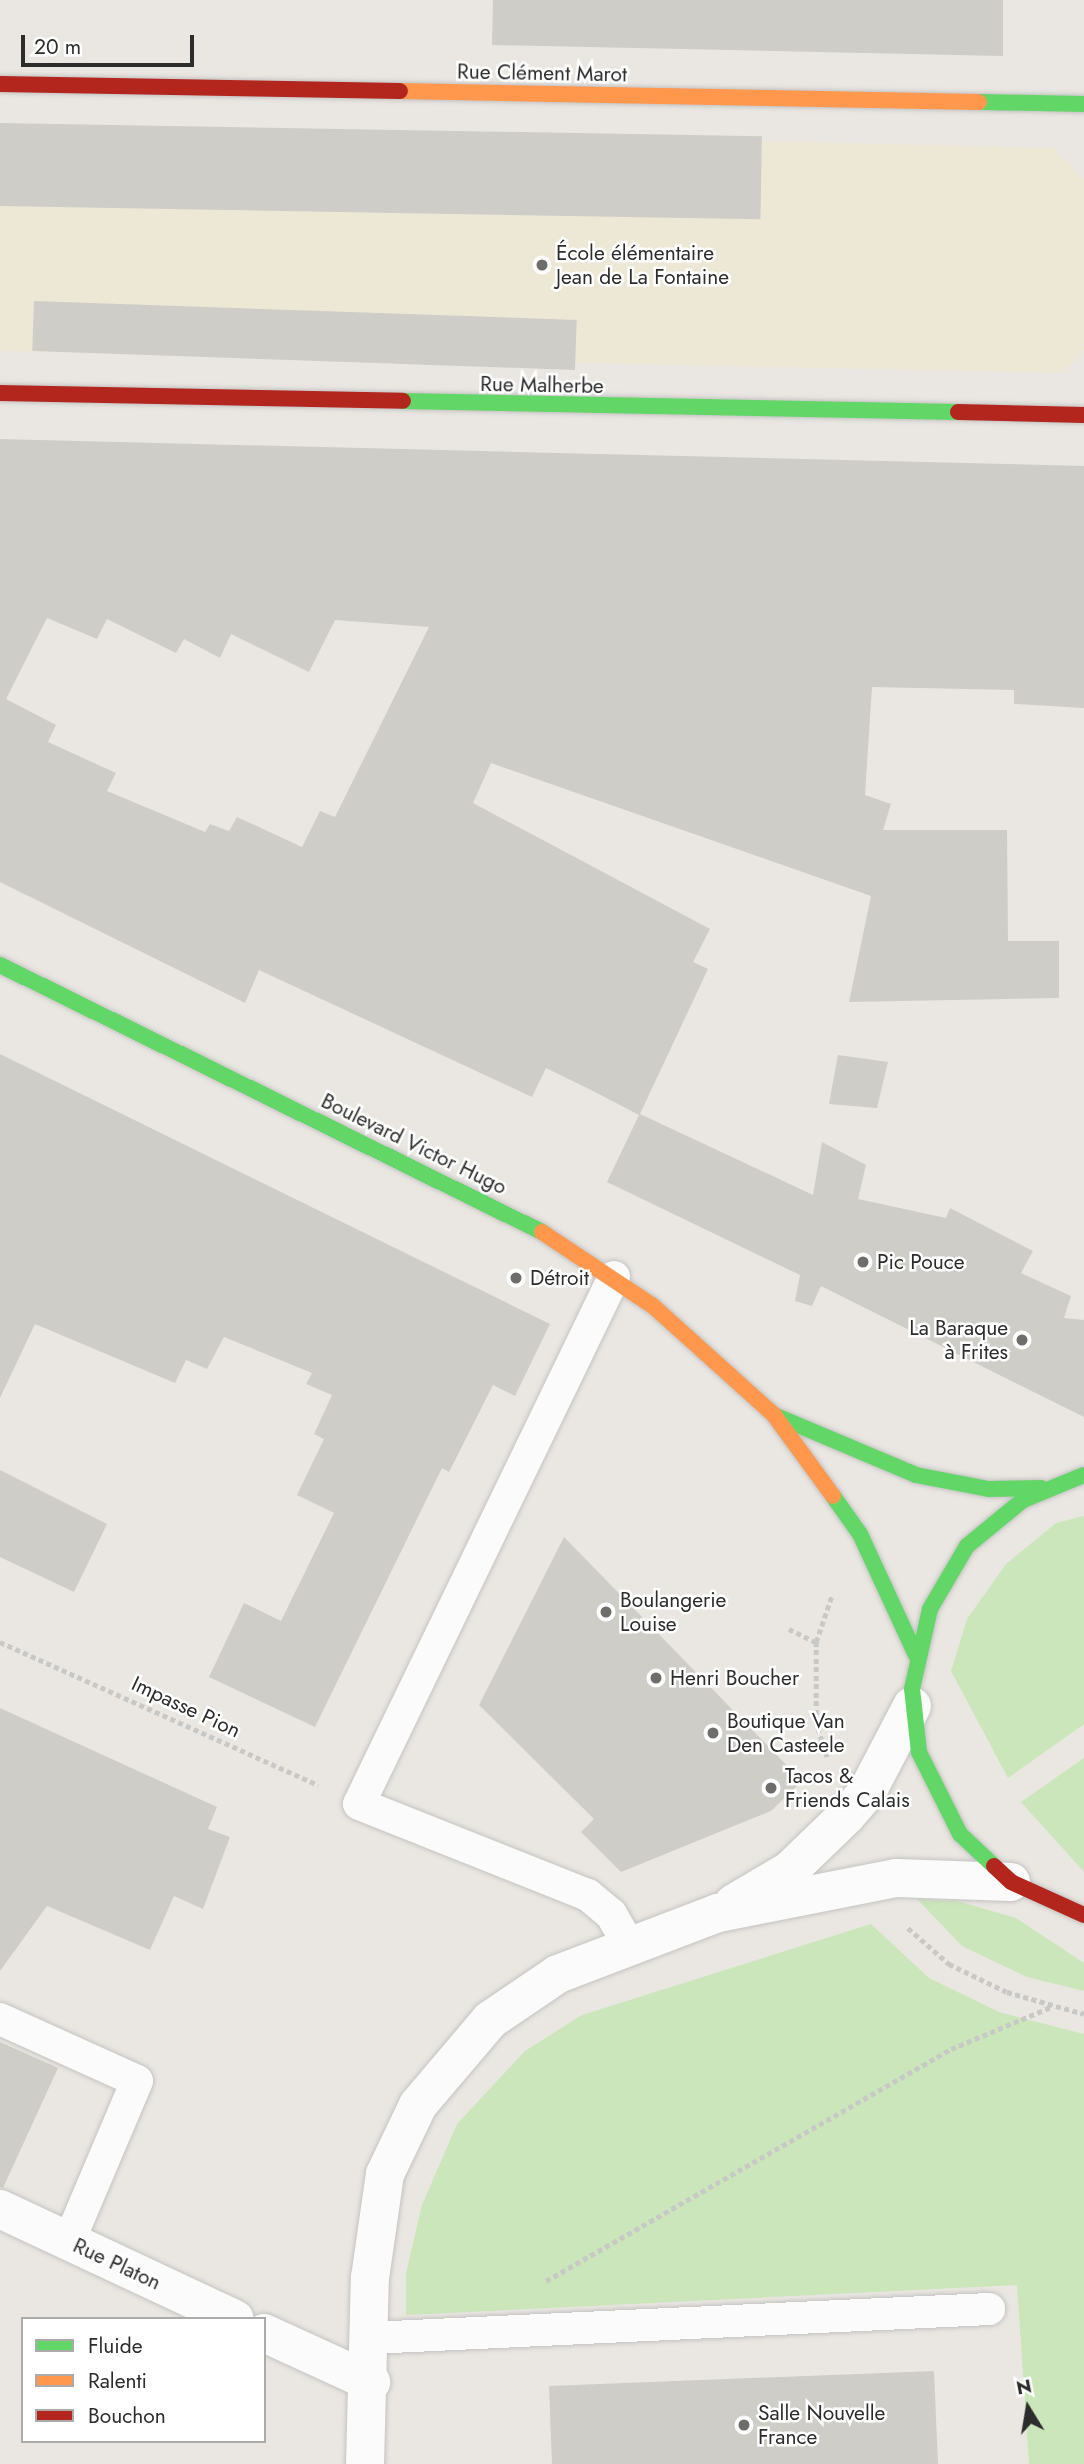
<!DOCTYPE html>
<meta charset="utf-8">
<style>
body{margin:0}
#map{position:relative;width:1084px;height:2464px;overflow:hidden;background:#eae7e2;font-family:Jost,sans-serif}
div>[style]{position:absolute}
.education>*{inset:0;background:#ede7d6}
.green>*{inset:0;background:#cae6ba}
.building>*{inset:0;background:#cfcdc8;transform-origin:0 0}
.path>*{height:4.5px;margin-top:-2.25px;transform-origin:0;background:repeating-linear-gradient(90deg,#c8c8c7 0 5px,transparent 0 8.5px)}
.roads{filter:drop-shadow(0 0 2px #c4c3c3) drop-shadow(0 0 2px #c4c3c3)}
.lane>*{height:32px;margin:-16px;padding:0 16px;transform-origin:16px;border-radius:16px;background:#fcfbfb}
.street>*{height:38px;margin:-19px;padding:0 19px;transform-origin:19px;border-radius:19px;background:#fcfbfb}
.fast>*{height:16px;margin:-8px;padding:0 8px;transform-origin:8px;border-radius:8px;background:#63d668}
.slow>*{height:16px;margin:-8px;padding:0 8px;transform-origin:8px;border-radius:8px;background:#ff974d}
.jam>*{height:16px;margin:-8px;padding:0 8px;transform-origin:8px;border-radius:8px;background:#b3261e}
.dots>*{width:19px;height:19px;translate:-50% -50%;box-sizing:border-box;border:4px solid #fff;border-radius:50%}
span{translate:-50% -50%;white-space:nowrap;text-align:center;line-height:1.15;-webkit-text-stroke:5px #fff;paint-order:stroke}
.street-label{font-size:21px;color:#2c2c2c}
.poi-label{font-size:21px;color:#2c2c2c}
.left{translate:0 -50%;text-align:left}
.right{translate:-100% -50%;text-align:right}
.legend{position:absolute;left:21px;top:2317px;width:245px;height:126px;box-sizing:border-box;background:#fff;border:2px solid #ababab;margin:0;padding:9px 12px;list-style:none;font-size:21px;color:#2c2c2c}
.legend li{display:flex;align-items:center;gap:14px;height:35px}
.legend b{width:35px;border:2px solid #ababab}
.north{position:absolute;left:993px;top:2373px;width:70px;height:70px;-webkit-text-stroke:5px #fff;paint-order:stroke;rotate:349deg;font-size:19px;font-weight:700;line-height:28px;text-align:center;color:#2c2c2c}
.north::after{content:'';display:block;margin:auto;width:24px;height:32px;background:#2c2c2c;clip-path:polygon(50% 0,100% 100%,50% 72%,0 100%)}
.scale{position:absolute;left:21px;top:35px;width:173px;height:32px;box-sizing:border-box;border:4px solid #2c2c2c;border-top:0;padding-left:9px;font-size:21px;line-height:24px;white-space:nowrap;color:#2c2c2c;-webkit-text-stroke:5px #fff;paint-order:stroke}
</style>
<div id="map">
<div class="education">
<i style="clip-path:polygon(0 123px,1054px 148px,1084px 179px,1084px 350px,1063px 373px,0 351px)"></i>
</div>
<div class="green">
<i style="clip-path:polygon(1084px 1516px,1084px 1724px,1008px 1778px,951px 1671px,967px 1619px,1006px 1564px,1056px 1523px)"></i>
<i style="clip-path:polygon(1084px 1758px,1084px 1872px,1021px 1802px)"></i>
<i style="clip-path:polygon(917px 1899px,957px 1901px,1016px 1918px,1084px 1963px,1084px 1991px,1027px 1977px,962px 1946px)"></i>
<i style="clip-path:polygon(871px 1924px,929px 1978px,999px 2012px,1084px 2034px,1084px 2464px,1029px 2464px,1017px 2285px,406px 2315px,406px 2273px,422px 2205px,457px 2124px,525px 2051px,582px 2015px)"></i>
</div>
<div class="building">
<i style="clip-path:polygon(493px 0,1003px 0,1003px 56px,492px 45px)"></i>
<i style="left:0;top:123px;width:762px;height:83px;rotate:1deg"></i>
<i style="left:34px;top:301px;width:543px;height:50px;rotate:2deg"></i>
<i style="clip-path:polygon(evenodd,0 439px,1084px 466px,1084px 708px,1014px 704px,1014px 690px,872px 687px,865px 795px,891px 804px,883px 830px,1007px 830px,1008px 941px,1059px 941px,1059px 998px,849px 1002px,871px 896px,491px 763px,473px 803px,710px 929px,693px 962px,708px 969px,640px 1114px,813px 1195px,822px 1142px,866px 1165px,858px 1199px,946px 1218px,950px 1208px,1033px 1251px,1021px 1273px,1071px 1296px,1064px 1318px,1084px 1320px,1084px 1417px,821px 1286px,812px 1306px,795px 1301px,800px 1275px,607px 1182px,639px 1115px,593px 1091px,546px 1068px,532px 1097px,259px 970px,245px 1003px,0 882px,0 439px,47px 618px,97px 639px,107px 619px,176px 653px,184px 639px,220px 658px,231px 634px,309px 672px,335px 620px,429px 627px,335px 817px,320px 811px,302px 847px,237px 817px,229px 831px,210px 824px,205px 832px,107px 791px,116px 773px,48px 742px,56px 725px,6px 699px,47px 618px)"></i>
<i style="clip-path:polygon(0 1054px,550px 1324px,515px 1396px,493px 1385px,449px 1472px,442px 1468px,315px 1727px,209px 1677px,244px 1603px,281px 1621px,334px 1513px,297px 1495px,324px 1439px,314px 1434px,332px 1395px,306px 1384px,312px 1373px,224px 1337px,207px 1369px,186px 1360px,175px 1383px,35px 1324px,0 1398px)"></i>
<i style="clip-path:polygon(838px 1055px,888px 1062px,877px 1108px,829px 1104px)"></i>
<i style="clip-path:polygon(0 1470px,107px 1524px,74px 1592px,0 1557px)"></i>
<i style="clip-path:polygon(564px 1537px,802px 1781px,771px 1811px,621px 1872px,581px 1832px,594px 1819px,479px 1705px)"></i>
<i style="clip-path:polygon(0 1708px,217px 1807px,208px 1829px,230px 1837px,203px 1909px,174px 1896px,150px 1950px,47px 1906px,0 1971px)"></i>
<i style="clip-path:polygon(0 2042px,58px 2068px,3px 2188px,0 2187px)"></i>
<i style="clip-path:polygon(934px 2371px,938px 2464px,552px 2464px,549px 2386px)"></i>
</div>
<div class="path">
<i style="left:789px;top:1629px;width:30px;rotate:26deg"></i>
<i style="left:0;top:1642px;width:349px;rotate:24.2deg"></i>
<i style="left:827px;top:1757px;width:36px;rotate:-108deg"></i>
<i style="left:816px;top:1723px;width:81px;rotate:-90deg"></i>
<i style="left:816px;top:1642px;width:50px;rotate:-71.2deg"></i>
<i style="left:908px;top:1928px;width:55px;rotate:41.3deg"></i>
<i style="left:949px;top:1964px;width:64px;rotate:25.8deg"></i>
<i style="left:1007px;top:1992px;width:80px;rotate:15.9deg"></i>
<i style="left:546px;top:2281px;width:467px;rotate:-29.8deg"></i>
<i style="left:951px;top:2049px;width:108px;rotate:-22.8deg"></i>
</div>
<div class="roads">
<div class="lane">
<i style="left:614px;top:1277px;width:585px;rotate:115.82deg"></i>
<i style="left:359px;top:1804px;width:246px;rotate:21.7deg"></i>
<i style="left:588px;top:1895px;width:30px;rotate:40deg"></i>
<i style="left:611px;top:1914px;width:34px;rotate:60deg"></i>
<i style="left:0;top:2019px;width:150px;rotate:24.3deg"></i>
<i style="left:137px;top:2081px;width:174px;rotate:113deg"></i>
<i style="left:370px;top:2338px;width:620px;rotate:-2.68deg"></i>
</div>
<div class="street">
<i style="left:734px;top:1903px;width:65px;rotate:-30.5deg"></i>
<i style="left:790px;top:1870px;width:78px;rotate:-44deg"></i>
<i style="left:846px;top:1816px;width:32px;rotate:-49deg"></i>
<i style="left:867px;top:1792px;width:97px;rotate:-62.4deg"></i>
<i style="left:0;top:2209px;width:259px;rotate:25.1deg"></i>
<i style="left:264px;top:2333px;width:118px;rotate:24.6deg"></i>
<i style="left:365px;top:2464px;width:186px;rotate:-88.5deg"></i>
<i style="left:370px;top:2278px;width:105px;rotate:-81.8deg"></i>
<i style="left:385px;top:2174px;width:76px;rotate:-64.4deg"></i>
<i style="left:418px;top:2105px;width:111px;rotate:-49.7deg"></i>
<i style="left:490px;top:2020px;width:82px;rotate:-34.1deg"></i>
<i style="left:558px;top:1974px;width:171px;rotate:-20.9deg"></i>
<i style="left:718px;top:1913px;width:182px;rotate:-11.1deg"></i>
<i style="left:897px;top:1878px;width:114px;rotate:2deg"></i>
</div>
<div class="fast">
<i style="left:979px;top:102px;width:105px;rotate:1.1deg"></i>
<i style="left:403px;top:401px;width:555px;rotate:1.14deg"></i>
<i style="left:0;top:965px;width:604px;rotate:26.23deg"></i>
<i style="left:774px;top:1415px;width:154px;rotate:22.9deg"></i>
<i style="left:916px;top:1475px;width:74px;rotate:10.9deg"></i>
<i style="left:989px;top:1489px;width:52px;rotate:-1.1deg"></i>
<i style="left:833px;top:1496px;width:47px;rotate:54.6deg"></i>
<i style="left:860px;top:1534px;width:133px;rotate:65.2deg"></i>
<i style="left:994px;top:1866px;width:47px;rotate:-136.7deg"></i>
<i style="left:960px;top:1834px;width:92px;rotate:-116.6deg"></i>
<i style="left:919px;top:1752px;width:63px;rotate:-96.3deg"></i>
<i style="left:912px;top:1689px;width:82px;rotate:-77.3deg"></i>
<i style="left:930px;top:1609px;width:73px;rotate:-59.6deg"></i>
<i style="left:967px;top:1546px;width:72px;rotate:-39.4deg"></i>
<i style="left:1023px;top:1500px;width:66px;rotate:-22.3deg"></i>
</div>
<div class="slow">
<i style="left:400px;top:91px;width:579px;rotate:1.09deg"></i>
<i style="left:542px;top:1232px;width:133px;rotate:33.7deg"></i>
<i style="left:653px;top:1306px;width:163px;rotate:42deg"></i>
<i style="left:774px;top:1415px;width:100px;rotate:53.9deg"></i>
</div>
<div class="jam">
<i style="left:0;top:84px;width:400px;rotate:1deg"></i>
<i style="left:0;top:393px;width:403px;rotate:1.1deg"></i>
<i style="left:958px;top:412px;width:126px;rotate:1.4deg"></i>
<i style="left:994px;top:1866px;width:23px;rotate:43deg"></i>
<i style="left:1011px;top:1882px;width:80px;rotate:24.3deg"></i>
</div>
</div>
<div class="dots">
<i style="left:542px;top:265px;background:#6e6d6c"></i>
<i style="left:863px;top:1262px;background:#6e6d6c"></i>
<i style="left:516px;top:1278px;background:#6e6d6c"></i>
<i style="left:1022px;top:1340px;background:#6e6d6c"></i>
<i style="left:606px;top:1612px;background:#6e6d6c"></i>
<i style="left:656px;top:1678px;background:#6e6d6c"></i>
<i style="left:713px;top:1733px;background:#6e6d6c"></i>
<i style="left:771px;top:1788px;background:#6e6d6c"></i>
<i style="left:744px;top:2425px;background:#6e6d6c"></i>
</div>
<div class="street-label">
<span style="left:542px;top:73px;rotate:1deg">Rue Clément Marot</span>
<span style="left:542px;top:385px;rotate:1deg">Rue Malherbe</span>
<span style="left:414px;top:1144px;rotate:26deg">Boulevard Victor Hugo</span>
<span style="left:186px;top:1707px;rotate:25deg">Impasse Pion</span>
<span style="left:117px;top:2264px;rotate:25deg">Rue Platon</span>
</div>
<div class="poi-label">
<span class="left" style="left:556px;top:265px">École élémentaire<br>Jean de La Fontaine</span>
<span class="left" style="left:877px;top:1262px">Pic Pouce</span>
<span class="left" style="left:530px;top:1278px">Détroit</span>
<span class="right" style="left:1008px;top:1340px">La Baraque<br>à Frites</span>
<span class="left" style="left:620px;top:1612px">Boulangerie<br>Louise</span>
<span class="left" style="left:670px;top:1678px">Henri Boucher</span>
<span class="left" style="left:727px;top:1733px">Boutique Van<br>Den Casteele</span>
<span class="left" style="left:785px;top:1788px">Tacos &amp;<br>Friends Calais</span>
<span class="left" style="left:758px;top:2425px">Salle Nouvelle<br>France</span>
</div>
<ul class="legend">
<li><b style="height:9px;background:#63d668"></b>Fluide</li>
<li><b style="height:9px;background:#ff974d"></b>Ralenti</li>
<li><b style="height:9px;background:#b3261e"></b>Bouchon</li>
</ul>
<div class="north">N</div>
<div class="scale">20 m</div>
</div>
